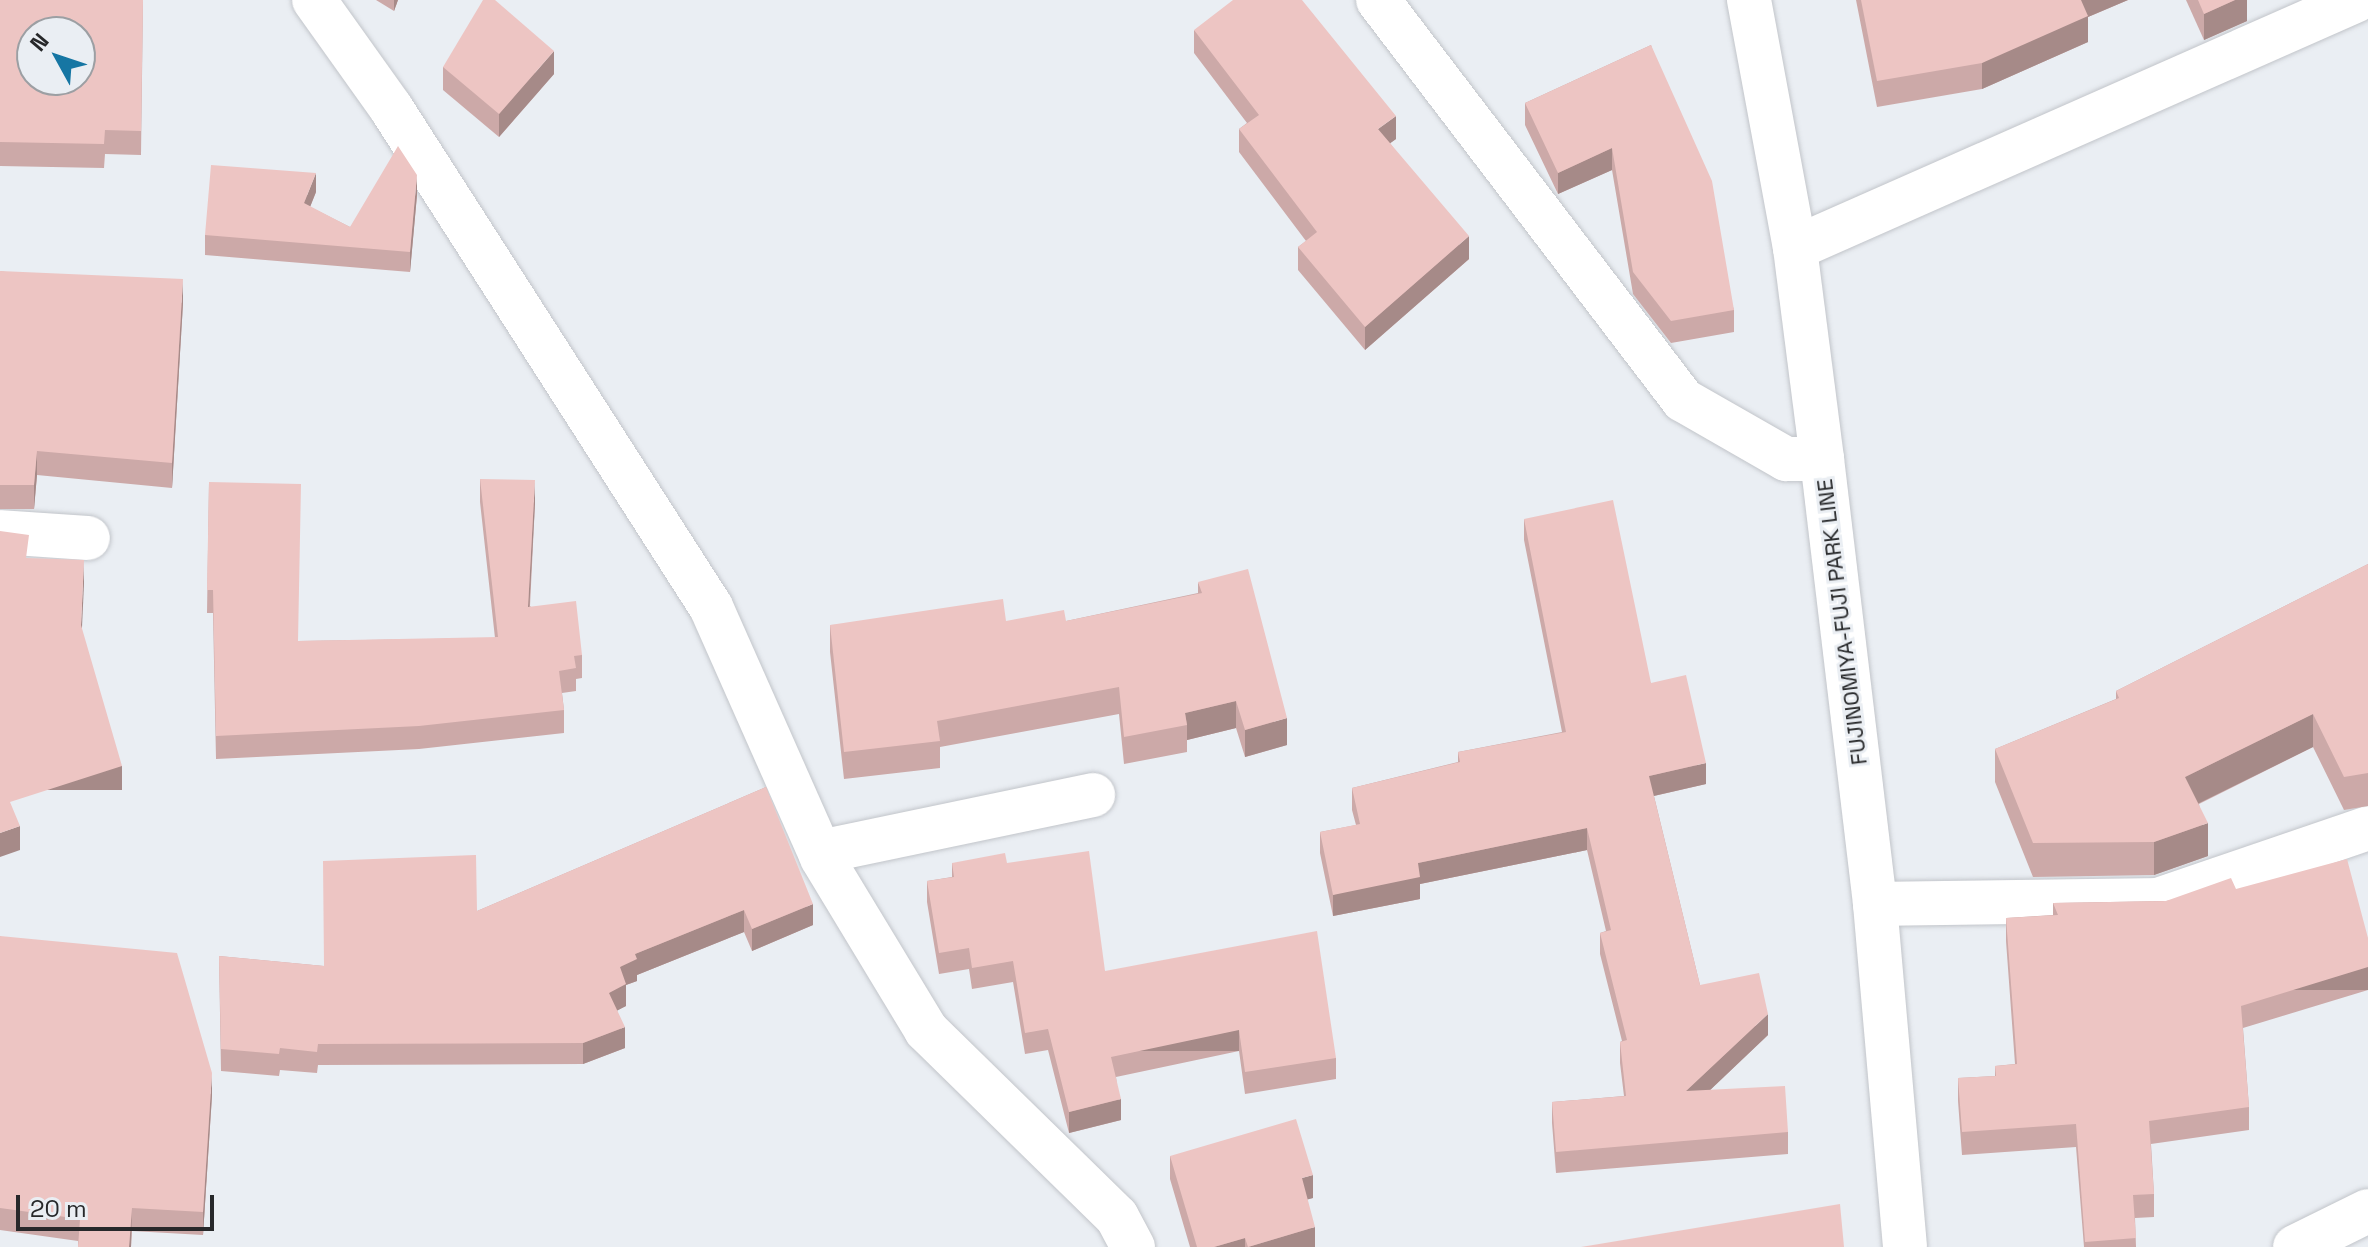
<!DOCTYPE html>
<style>
body{margin:0}
#map{position:relative;width:2368px;height:1247px;overflow:hidden;background:#eaeef3;font-family:"Space Grotesk",sans-serif}
div>[style]{position:absolute}
.roads{filter:drop-shadow(0 0 2px #c2c5ca) drop-shadow(0 0 2px #c2c5ca)}
.minor>*{height:44px;margin:-22px;padding:0 22px;transform-origin:22px;border-radius:22px;background:#fff}
.major>*{height:44px;margin:-22px;padding:0 22px;transform-origin:22px;border-radius:22px;background:#fff}
.wall>*{inset:0;background:#cca9a8}
.shaded-wall>*{inset:0;background:#a68a88;transform-origin:0 0}
.building>*{inset:0;background:#edc5c3}
span{translate:-50% -50%;white-space:nowrap;text-align:center;line-height:1.15;-webkit-text-stroke:6px #eaeef3;paint-order:stroke}
.street-label{font-size:22px;color:#27282a}
.north{position:absolute;left:16px;top:16px;width:80px;height:80px;box-sizing:border-box;background:#eaeef3;border:2px solid #9c9fa3;border-radius:50%;rotate:310deg;font-size:22px;font-weight:700;line-height:32px;text-align:center;color:#27282a}
.north::after{content:'';display:block;margin:auto;width:28px;height:36px;background:#1676a3;clip-path:polygon(50% 0,100% 100%,50% 72%,0 100%)}
.scale{position:absolute;left:16px;top:1195px;width:198px;height:36px;box-sizing:border-box;border:4px solid #27282a;border-top:0;padding-left:10px;font-size:24px;line-height:28px;white-space:nowrap;color:#27282a;-webkit-text-stroke:6px #eaeef3;paint-order:stroke}
</style>
<div id="map">
<div class="roads">
<div class="minor">
<i style="left:314px;top:0;width:133px;rotate:54.5deg"></i>
<i style="left:391px;top:108px;width:593px;rotate:57.33deg"></i>
<i style="left:711px;top:607px;width:274px;rotate:66.1deg"></i>
<i style="left:822px;top:858px;width:201px;rotate:58.8deg"></i>
<i style="left:926px;top:1030px;width:267px;rotate:44.4deg"></i>
<i style="left:1117px;top:1217px;width:34px;rotate:62deg"></i>
<i style="left:1378px;top:0;width:503px;rotate:52.67deg"></i>
<i style="left:1683px;top:400px;width:119px;rotate:29.8deg"></i>
<i style="left:1786px;top:459px;width:36px"></i>
<i style="left:1795px;top:248px;width:614px;rotate:-23.81deg"></i>
<i style="left:0;top:532px;width:88px;rotate:3.9deg"></i>
<i style="left:820px;top:852px;width:279px;rotate:-11.8deg"></i>
<i style="left:1875px;top:904px;width:283px;rotate:-0.8deg"></i>
<i style="left:2158px;top:900px;width:222px;rotate:-18.9deg"></i>
<i style="left:2295px;top:1247px;width:81px;rotate:-26.3deg"></i>
</div>
<div class="major">
<i style="left:1749px;top:0;width:252px;rotate:79.5deg"></i>
<i style="left:1795px;top:248px;width:213px;rotate:82.7deg"></i>
<i style="left:1822px;top:459px;width:448px;rotate:83.2deg"></i>
<i style="left:1875px;top:904px;width:344px;rotate:85deg"></i>
</div>
</div>
<div class="wall">
<i style="clip-path:polygon(0 0,143px 0,141px 155px,105px 154px,104px 168px,0 166px)"></i>
<i style="clip-path:polygon(376px 0,398px 0,394px 11px)"></i>
<i style="clip-path:polygon(1856px 0,2128px 0,2088px 17px,2088px 42px,1982px 89px,1877px 107px)"></i>
<i style="clip-path:polygon(2186px 0,2247px 0,2247px 21px,2204px 40px)"></i>
<i style="clip-path:polygon(1194px 30px,1396px 139px,1390px 143px,1469px 259px,1365px 350px,1298px 270px,1298px 247px,1306px 241px,1239px 152px,1239px 129px,1247px 123px,1194px 53px)"></i>
<i style="clip-path:polygon(1651px 45px,1734px 310px,1734px 332px,1671px 343px,1633px 294px,1612px 170px,1558px 194px,1525px 125px,1525px 103px)"></i>
<i style="clip-path:polygon(443px 67px,554px 74px,499px 137px,443px 90px)"></i>
<i style="clip-path:polygon(316px 192px,310px 207px,350px 227px,417px 195px,410px 272px,205px 255px,205px 235px)"></i>
<i style="clip-path:polygon(0 271px,183px 303px,172px 488px,37px 475px,34px 509px,0 509px)"></i>
<i style="clip-path:polygon(480px 479px,535px 503px,530px 606px,582px 655px,582px 678px,576px 679px,576px 691px,562px 693px,564px 710px,564px 733px,419px 749px,216px 759px,213px 613px,207px 613px,209px 482px,298px 641px,495px 638px,480px 502px)"></i>
<i style="clip-path:polygon(1524px 519px,1651px 683px,1706px 784px,1654px 796px,1700px 985px,1768px 1035px,1710px 1090px,1788px 1132px,1788px 1154px,1556px 1173px,1552px 1123px,1552px 1102px,1624px 1096px,1620px 1063px,1620px 1042px,1622px 1041px,1600px 954px,1600px 933px,1606px 931px,1587px 850px,1420px 884px,1420px 899px,1333px 916px,1320px 853px,1320px 832px,1356px 825px,1352px 810px,1352px 788px,1458px 762px,1458px 752px,1562px 732px,1524px 540px)"></i>
<i style="clip-path:polygon(2368px 564px,2368px 806px,2344px 810px,2313px 747px,2199px 804px,2208px 856px,2154px 875px,2033px 877px,1995px 782px,1995px 749px,2116px 699px,2116px 691px)"></i>
<i style="clip-path:polygon(1198px 582px,1287px 745px,1245px 757px,1236px 728px,1187px 740px,1187px 752px,1124px 764px,1119px 714px,940px 747px,940px 768px,844px 779px,830px 652px,830px 625px,1006px 621px,1066px 621px,1198px 593px)"></i>
<i style="clip-path:polygon(766px 787px,813px 925px,752px 951px,744px 932px,637px 975px,637px 981px,626px 985px,626px 1006px,617px 1010px,625px 1048px,583px 1064px,318px 1065px,317px 1073px,280px 1070px,279px 1076px,221px 1071px,219px 956px,324px 966px,477px 911px)"></i>
<i style="clip-path:polygon(952px 863px,1007px 863px,1105px 971px,1336px 1058px,1336px 1079px,1245px 1094px,1239px 1051px,1116px 1077px,1121px 1120px,1069px 1133px,1048px 1050px,1025px 1054px,1013px 982px,972px 989px,969px 969px,939px 974px,927px 902px,927px 881px,952px 877px)"></i>
<i style="clip-path:polygon(2236px 889px,2368px 938px,2368px 990px,2243px 1028px,2249px 1107px,2249px 1130px,2151px 1144px,2154px 1194px,2154px 1217px,2135px 1218px,2136px 1247px,2084px 1247px,2076px 1147px,1962px 1155px,1958px 1101px,1958px 1078px,1995px 1076px,1995px 1066px,2015px 1064px,2006px 941px,2006px 918px,2053px 915px,2053px 903px,2166px 901px)"></i>
<i style="clip-path:polygon(0 936px,212px 1095px,203px 1235px,132px 1231px,131px 1247px,78px 1247px,78px 1241px,0 1230px)"></i>
<i style="clip-path:polygon(1170px 1156px,1313px 1198px,1307px 1199px,1315px 1247px,1190px 1247px,1170px 1179px)"></i>
</div>
<div class="shaded-wall">
<i style="clip-path:polygon(394px 0,398px 0,394px 11px)"></i>
<i style="clip-path:polygon(2079px 0,2128px 0,2088px 17px,2088px 42px,1982px 89px,1982px 63px)"></i>
<i style="clip-path:polygon(2235px 0,2247px 0,2247px 21px,2204px 40px,2204px 14px)"></i>
<i style="clip-path:polygon(554px 51px,554px 74px,499px 137px,499px 114px)"></i>
<i style="clip-path:polygon(1396px 116px,1396px 139px,1378px 152px,1378px 129px)"></i>
<i style="clip-path:polygon(1612px 148px,1612px 170px,1558px 194px,1558px 173px)"></i>
<i style="clip-path:polygon(316px 173px,316px 192px,304px 222px,304px 203px)"></i>
<i style="clip-path:polygon(417px 175px,417px 195px,410px 272px,410px 252px)"></i>
<i style="clip-path:polygon(1469px 236px,1469px 259px,1365px 350px,1365px 327px)"></i>
<i style="clip-path:polygon(183px 279px,183px 303px,172px 488px,172px 463px)"></i>
<i style="clip-path:polygon(37px 451px,37px 475px,34px 509px,34px 485px)"></i>
<i style="clip-path:polygon(535px 480px,535px 503px,528px 630px,528px 607px)"></i>
<i style="clip-path:polygon(84px 560px,84px 584px,81px 649px,81px 625px)"></i>
<i style="clip-path:polygon(1236px 701px,1236px 728px,1187px 740px,1187px 725px,1185px 713px)"></i>
<i style="clip-path:polygon(2313px 714px,2313px 747px,2185px 810px,2185px 777px)"></i>
<i style="clip-path:polygon(1287px 718px,1287px 745px,1245px 757px,1245px 730px)"></i>
<i style="clip-path:polygon(1706px 763px,1706px 784px,1649px 797px,1649px 776px)"></i>
<i style="left:122px;top:766px;width:24px;height:118px;rotate:90deg"></i>
<i style="clip-path:polygon(2208px 823px,2208px 856px,2154px 875px,2154px 842px)"></i>
<i style="clip-path:polygon(20px 826px,20px 850px,0 857px,0 833px)"></i>
<i style="clip-path:polygon(1587px 828px,1587px 850px,1420px 884px,1420px 899px,1333px 916px,1333px 895px,1418px 863px)"></i>
<i style="clip-path:polygon(813px 904px,813px 925px,752px 951px,752px 929px)"></i>
<i style="clip-path:polygon(744px 910px,744px 932px,637px 975px,637px 981px,626px 985px,626px 1006px,609px 1015px,609px 993px,620px 967px,635px 954px)"></i>
<i style="left:2368px;top:967px;width:23px;height:133px;rotate:90deg"></i>
<i style="clip-path:polygon(1768px 1014px,1768px 1035px,1686px 1113px,1686px 1091px)"></i>
<i style="clip-path:polygon(625px 1027px,625px 1048px,583px 1064px,583px 1043px)"></i>
<i style="left:1239px;top:1030px;width:21px;height:131px;rotate:90deg"></i>
<i style="clip-path:polygon(212px 1073px,212px 1095px,203px 1235px,203px 1212px)"></i>
<i style="clip-path:polygon(1121px 1099px,1121px 1120px,1069px 1133px,1069px 1112px)"></i>
<i style="clip-path:polygon(1313px 1175px,1313px 1198px,1302px 1201px,1302px 1178px)"></i>
<i style="clip-path:polygon(132px 1208px,131px 1247px,129px 1247px)"></i>
<i style="clip-path:polygon(1315px 1227px,1315px 1247px,1248px 1247px)"></i>
<i style="clip-path:polygon(1245px 1238px,1245px 1247px,1214px 1247px)"></i>
</div>
<div class="building">
<i style="clip-path:polygon(evenodd,0 0,143px 0,141px 131px,105px 130px,104px 144px,0 142px,0 0,32px 32px,80px 32px,80px 80px,32px 80px,32px 32px)"></i>
<i style="clip-path:polygon(483px 0,495px 0,554px 51px,499px 114px,443px 67px)"></i>
<i style="clip-path:polygon(1233px 0,1302px 0,1396px 116px,1378px 129px,1469px 236px,1365px 327px,1298px 247px,1317px 232px,1239px 129px,1259px 115px,1194px 30px)"></i>
<i style="clip-path:polygon(1861px 0,2081px 0,2088px 16px,1982px 63px,1877px 81px)"></i>
<i style="clip-path:polygon(2198px 0,2235px 0,2204px 14px)"></i>
<i style="clip-path:polygon(1651px 45px,1712px 181px,1734px 310px,1671px 321px,1633px 272px,1612px 148px,1558px 173px,1525px 103px)"></i>
<i style="clip-path:polygon(398px 146px,417px 175px,410px 252px,205px 235px,211px 165px,316px 173px,304px 203px,350px 227px)"></i>
<i style="clip-path:polygon(0 271px,183px 279px,172px 463px,37px 451px,34px 485px,0 485px)"></i>
<i style="clip-path:polygon(480px 479px,535px 480px,528px 607px,576px 601px,582px 655px,574px 656px,576px 668px,559px 671px,564px 710px,419px 726px,216px 736px,213px 590px,207px 590px,209px 482px,301px 484px,298px 641px,498px 637px)"></i>
<i style="clip-path:polygon(1613px 500px,1651px 683px,1686px 675px,1706px 763px,1649px 776px,1700px 985px,1759px 973px,1768px 1014px,1686px 1091px,1785px 1086px,1788px 1132px,1556px 1152px,1552px 1102px,1626px 1096px,1620px 1042px,1627px 1040px,1600px 933px,1611px 930px,1587px 828px,1418px 863px,1420px 877px,1333px 895px,1320px 832px,1360px 824px,1352px 788px,1460px 762px,1458px 752px,1566px 732px,1524px 519px)"></i>
<i style="clip-path:polygon(0 531px,29px 535px,26px 558px,84px 560px,81px 625px,122px 766px,10px 802px,20px 826px,0 833px)"></i>
<i style="clip-path:polygon(2368px 564px,2368px 773px,2344px 777px,2313px 714px,2185px 777px,2208px 823px,2154px 842px,2033px 843px,1995px 749px,2119px 698px,2116px 691px)"></i>
<i style="clip-path:polygon(1248px 569px,1287px 718px,1245px 730px,1236px 701px,1185px 713px,1187px 725px,1124px 737px,1119px 687px,937px 721px,940px 741px,844px 752px,830px 625px,1003px 599px,1006px 621px,1064px 610px,1066px 621px,1202px 593px,1198px 582px)"></i>
<i style="clip-path:polygon(766px 787px,813px 904px,752px 929px,744px 910px,635px 954px,637px 959px,620px 967px,626px 984px,609px 993px,625px 1027px,583px 1043px,318px 1044px,317px 1052px,280px 1048px,279px 1054px,221px 1049px,219px 956px,324px 966px,323px 861px,476px 855px,477px 911px)"></i>
<i style="clip-path:polygon(1089px 851px,1105px 971px,1317px 931px,1336px 1058px,1245px 1072px,1239px 1030px,1111px 1057px,1121px 1099px,1069px 1112px,1048px 1029px,1025px 1033px,1013px 961px,972px 968px,969px 948px,939px 953px,927px 881px,954px 877px,952px 863px,1005px 853px,1007px 863px)"></i>
<i style="clip-path:polygon(2347px 859px,2368px 938px,2368px 967px,2241px 1006px,2249px 1107px,2149px 1121px,2154px 1194px,2133px 1195px,2136px 1238px,2085px 1242px,2076px 1124px,1962px 1132px,1958px 1078px,1996px 1076px,1995px 1066px,2017px 1064px,2006px 918px,2058px 915px,2053px 903px,2166px 901px,2231px 878px,2236px 889px)"></i>
<i style="clip-path:polygon(0 936px,177px 953px,212px 1073px,203px 1212px,132px 1208px,129px 1247px,78px 1247px,80px 1219px,0 1208px)"></i>
<i style="clip-path:polygon(1296px 1119px,1313px 1175px,1302px 1178px,1315px 1227px,1248px 1247px,1245px 1238px,1214px 1247px,1197px 1247px,1170px 1156px)"></i>
<i style="clip-path:polygon(1840px 1204px,1844px 1247px,1581px 1247px)"></i>
</div>
<div class="street-label">
<span style="left:1842px;top:622px;rotate:-97deg">FUJINOMIYA-FUJI PARK LINE</span>
</div>
<div class="north">N</div>
<div class="scale">20 m</div>
</div>
